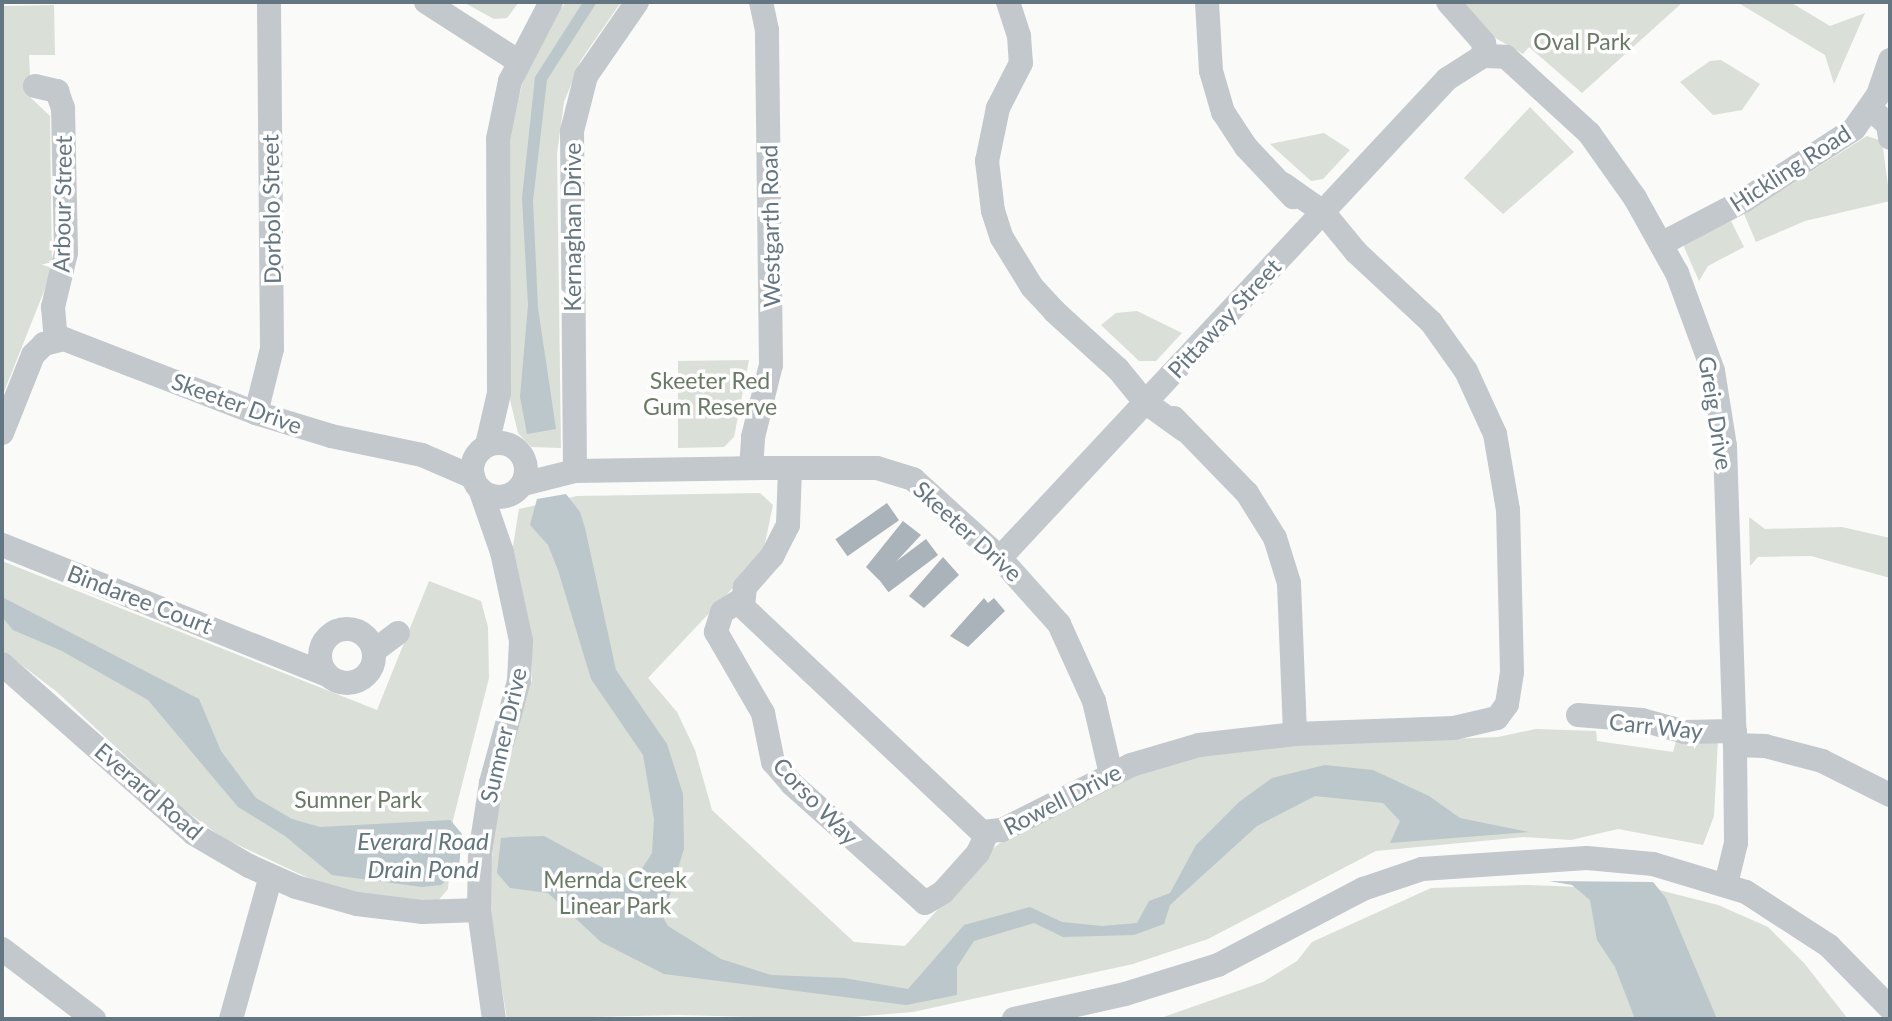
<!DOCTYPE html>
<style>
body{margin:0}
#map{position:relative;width:1892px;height:1021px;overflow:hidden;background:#fafaf8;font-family:Lato,sans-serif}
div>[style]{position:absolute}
.green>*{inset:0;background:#dadfd7}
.water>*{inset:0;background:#bbc7cb}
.pier>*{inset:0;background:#fafaf8}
.building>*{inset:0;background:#aab3b9;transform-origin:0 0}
.minor>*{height:24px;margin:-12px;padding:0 12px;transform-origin:12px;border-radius:12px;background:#c3c8cc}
.minor>.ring{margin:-12px;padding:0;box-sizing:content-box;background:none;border:24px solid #c3c8cc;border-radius:50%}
span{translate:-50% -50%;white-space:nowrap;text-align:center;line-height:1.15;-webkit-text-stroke:7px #fff;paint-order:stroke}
.park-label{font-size:23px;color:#687a64}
.street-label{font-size:23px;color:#657683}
.water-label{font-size:24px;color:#60757c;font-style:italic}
.frame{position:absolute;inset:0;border:4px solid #657683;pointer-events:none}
</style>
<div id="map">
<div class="green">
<i style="clip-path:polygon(463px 2px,519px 2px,507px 18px,494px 19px)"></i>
<i style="clip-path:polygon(566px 2px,621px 2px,581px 60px,564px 102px,557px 154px,561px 448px,531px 447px,518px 433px,510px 400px,510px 135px,526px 68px,543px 33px)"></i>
<i style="clip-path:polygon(1459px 2px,1683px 2px,1582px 93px,1529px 47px,1523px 54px,1482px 30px)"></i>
<i style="clip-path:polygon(1737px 2px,1790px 2px,1830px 26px,1865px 13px,1834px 84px,1825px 55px)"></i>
<i style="clip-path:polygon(54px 5px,55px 55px,29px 55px,31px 98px,50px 116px,52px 271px,2px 397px,2px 6px)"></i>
<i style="clip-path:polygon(1721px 60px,1760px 84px,1742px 110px,1713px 115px,1680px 82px,1710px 61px)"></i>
<i style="clip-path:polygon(1530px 107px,1574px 152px,1503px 214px,1464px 178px)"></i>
<i style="clip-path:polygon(1324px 133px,1350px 150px,1323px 179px,1311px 181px,1270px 144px)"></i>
<i style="clip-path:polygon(1867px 136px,1879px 140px,1883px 148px,1890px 201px,1805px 221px,1756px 242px,1744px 214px)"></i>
<i style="clip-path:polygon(1731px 221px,1744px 247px,1708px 266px,1699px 281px,1684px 247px,1687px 236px)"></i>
<i style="clip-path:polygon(1137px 311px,1182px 333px,1156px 361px,1139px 361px,1101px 325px,1116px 313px)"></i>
<i style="clip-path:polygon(749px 360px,734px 437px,724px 447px,678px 448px,678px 361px)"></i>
<i style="clip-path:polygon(760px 493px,773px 505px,762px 557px,648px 678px,677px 712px,695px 750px,712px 810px,854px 942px,905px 946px,991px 850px,1019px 828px,1128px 773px,1211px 749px,1498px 737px,1536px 729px,1596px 731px,1597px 741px,1673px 752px,1677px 738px,1718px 740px,1714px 816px,1703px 845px,1618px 829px,1571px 840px,1524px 837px,1376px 851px,1208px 939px,1133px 964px,913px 1012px,828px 1019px,678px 1015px,507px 1019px,487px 898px,502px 780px,532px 680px,532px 638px,513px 546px,519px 509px,577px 496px)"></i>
<i style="clip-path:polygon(1749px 517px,1765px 529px,1842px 527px,1890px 538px,1890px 578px,1811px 556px,1758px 557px,1750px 566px)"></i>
<i style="clip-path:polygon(2px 561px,377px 710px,429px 581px,481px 601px,488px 627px,489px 678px,453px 820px,448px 889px,437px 902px,353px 892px,321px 884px,223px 838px,179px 806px,57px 692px,2px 650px)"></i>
<i style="clip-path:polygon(1528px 885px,1659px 890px,1718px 905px,1768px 927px,1804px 963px,1848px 1019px,1158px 1019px,1263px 982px,1297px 961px,1312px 942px,1431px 888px)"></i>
</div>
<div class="water">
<i style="clip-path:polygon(583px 2px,597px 2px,547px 80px,533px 201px,538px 308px,556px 429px,527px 434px,520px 397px,528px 305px,522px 198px,535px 77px)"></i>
<i style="clip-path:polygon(566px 494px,580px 512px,585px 528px,616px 670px,667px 744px,683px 794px,684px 849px,663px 917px,668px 926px,721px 959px,771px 975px,844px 978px,908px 989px,964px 925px,1030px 907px,1062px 922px,1102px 926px,1137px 923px,1149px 901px,1170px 893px,1196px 845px,1239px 802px,1272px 778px,1325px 765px,1373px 770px,1429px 796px,1460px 818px,1529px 832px,1390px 843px,1400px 821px,1383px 803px,1315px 796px,1257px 826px,1170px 905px,1164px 924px,1134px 935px,1063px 937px,1034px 923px,974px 941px,957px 967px,957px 995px,906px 1005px,664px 974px,601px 942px,548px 893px,510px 888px,497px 873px,501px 838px,512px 837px,544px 836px,620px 877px,636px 878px,652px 853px,654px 819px,643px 755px,591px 679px,558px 570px,548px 545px,530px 525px,537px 499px)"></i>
<i style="clip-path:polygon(2px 597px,199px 699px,221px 751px,256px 798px,292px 819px,320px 827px,450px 820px,462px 833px,459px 870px,441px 885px,422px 887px,332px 875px,285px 836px,238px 807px,148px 700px,62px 651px,13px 630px,2px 617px)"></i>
<i style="clip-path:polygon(1549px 881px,1653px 882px,1666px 898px,1717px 1019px,1635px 1019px,1615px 967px,1597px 940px,1590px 900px,1572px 885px)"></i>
</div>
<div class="pier">
<i style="clip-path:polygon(453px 823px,465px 833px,462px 871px,454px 878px,449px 878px,459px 870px,462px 834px)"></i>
</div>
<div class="building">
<i style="left:887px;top:503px;width:21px;height:63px;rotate:55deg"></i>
<i style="clip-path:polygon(903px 521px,921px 535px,879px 580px,866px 567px)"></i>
<i style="left:926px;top:539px;width:20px;height:62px;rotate:53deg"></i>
<i style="clip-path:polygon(943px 557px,959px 575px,924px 608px,909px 596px)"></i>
<i style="clip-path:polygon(984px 598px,988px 603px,994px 598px,1005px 611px,968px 647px,950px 636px)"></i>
</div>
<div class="minor">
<i style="left:426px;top:2px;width:109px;rotate:32.7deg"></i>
<i style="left:1008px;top:2px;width:36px;rotate:72deg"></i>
<i style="left:1019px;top:36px;width:27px;rotate:86deg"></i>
<i style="left:1021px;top:63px;width:51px;rotate:117.1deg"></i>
<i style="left:998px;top:108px;width:54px;rotate:101.7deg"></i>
<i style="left:987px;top:161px;width:50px;rotate:83.2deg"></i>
<i style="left:993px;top:211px;width:28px;rotate:72deg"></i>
<i style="left:1002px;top:238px;width:57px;rotate:58.5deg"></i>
<i style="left:1032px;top:287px;width:33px;rotate:47deg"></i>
<i style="left:1054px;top:311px;width:86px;rotate:42.2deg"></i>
<i style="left:1118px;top:369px;width:43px;rotate:50.7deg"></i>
<i style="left:1145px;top:402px;width:48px;rotate:35.7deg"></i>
<i style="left:1207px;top:2px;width:69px;rotate:86.7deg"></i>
<i style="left:1211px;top:71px;width:43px;rotate:73.7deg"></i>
<i style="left:1223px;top:112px;width:42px;rotate:56.7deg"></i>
<i style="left:1246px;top:147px;width:69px;rotate:46.8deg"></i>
<i style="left:1448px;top:2px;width:55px;rotate:48.7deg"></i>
<i style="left:1484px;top:43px;width:13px;rotate:94deg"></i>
<i style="left:35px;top:86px;width:23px;rotate:13deg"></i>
<i style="left:57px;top:91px;width:18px;rotate:71deg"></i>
<i style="left:63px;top:108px;width:145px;rotate:88.8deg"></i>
<i style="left:66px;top:253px;width:56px;rotate:103.5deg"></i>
<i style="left:53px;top:307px;width:34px;rotate:85deg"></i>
<i style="left:1870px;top:108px;width:25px;rotate:43deg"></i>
<i style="left:1888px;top:125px;width:13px;rotate:81deg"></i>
<i style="left:1661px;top:244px;width:95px;rotate:-27.6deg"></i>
<i style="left:1745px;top:200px;width:130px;rotate:-33.1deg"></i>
<i style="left:1854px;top:129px;width:42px;rotate:-54.8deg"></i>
<i style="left:1878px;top:95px;width:37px;rotate:-71deg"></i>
<i style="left:256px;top:413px;width:66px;rotate:-76deg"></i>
<i style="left:272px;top:349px;width:347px;rotate:-90.5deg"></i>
<i style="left:1174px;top:418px;width:105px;rotate:45.8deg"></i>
<i style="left:1247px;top:493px;width:53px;rotate:58.1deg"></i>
<i style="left:1275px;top:538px;width:47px;rotate:72.7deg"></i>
<i style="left:1289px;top:583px;width:151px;rotate:87.7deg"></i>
<i style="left:2px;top:433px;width:84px;rotate:-68.3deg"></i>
<i style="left:33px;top:355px;width:16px;rotate:-45deg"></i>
<i style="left:44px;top:344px;width:21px;rotate:-14deg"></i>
<i style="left:64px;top:339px;width:206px;rotate:21.1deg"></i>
<i style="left:256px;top:413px;width:78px;rotate:17deg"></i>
<i style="left:331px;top:436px;width:93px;rotate:11.8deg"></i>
<i style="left:422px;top:455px;width:56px;rotate:23.3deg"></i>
<i class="ring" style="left:472px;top:443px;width:30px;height:30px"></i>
<i style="left:487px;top:445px;width:53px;rotate:-77deg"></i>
<i style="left:499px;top:393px;width:254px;rotate:-90.2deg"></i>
<i style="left:498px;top:139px;width:59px;rotate:-78.3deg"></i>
<i style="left:510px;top:81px;width:89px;rotate:-62.6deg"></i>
<i style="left:751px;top:468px;width:31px;rotate:-86deg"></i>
<i style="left:753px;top:437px;width:74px;rotate:-76deg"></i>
<i style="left:771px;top:365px;width:335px;rotate:-90.7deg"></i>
<i style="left:767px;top:30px;width:29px;rotate:-102deg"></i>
<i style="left:790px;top:468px;width:57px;rotate:92deg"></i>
<i style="left:788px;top:525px;width:34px;rotate:117deg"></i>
<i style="left:773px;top:555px;width:43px;rotate:131.2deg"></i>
<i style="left:745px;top:587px;width:20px;rotate:96deg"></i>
<i style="left:743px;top:607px;width:328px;rotate:43.3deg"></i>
<i style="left:982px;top:832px;width:20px;rotate:-6deg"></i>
<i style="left:1002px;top:830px;width:144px;rotate:-26.7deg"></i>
<i style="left:1131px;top:765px;width:71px;rotate:-16.4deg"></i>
<i style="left:1199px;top:745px;width:97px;rotate:-6.5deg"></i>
<i style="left:1295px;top:734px;width:159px;rotate:-2.2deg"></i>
<i style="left:1454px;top:728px;width:44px;rotate:-13.1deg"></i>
<i style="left:1497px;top:718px;width:17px;rotate:-54deg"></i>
<i style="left:1507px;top:704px;width:32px;rotate:-81deg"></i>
<i style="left:1512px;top:672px;width:162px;rotate:-91.4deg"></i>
<i style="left:1508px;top:510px;width:77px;rotate:-99.7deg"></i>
<i style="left:1495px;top:434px;width:69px;rotate:-114.7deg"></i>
<i style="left:1466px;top:371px;width:60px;rotate:-125.5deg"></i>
<i style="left:1431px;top:322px;width:103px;rotate:-137deg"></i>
<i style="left:1356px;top:252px;width:52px;rotate:-129.5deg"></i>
<i style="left:1323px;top:212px;width:49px;rotate:-145deg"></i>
<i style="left:575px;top:471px;width:340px;rotate:-90.5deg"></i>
<i style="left:572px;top:131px;width:57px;rotate:-75.7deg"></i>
<i style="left:586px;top:76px;width:90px;rotate:-55.4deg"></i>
<i style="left:523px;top:484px;width:54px;rotate:-14deg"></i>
<i style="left:575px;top:471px;width:193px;rotate:-0.9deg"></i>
<i style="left:768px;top:468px;width:109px"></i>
<i style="left:877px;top:468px;width:38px;rotate:17deg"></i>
<i style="left:913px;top:479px;width:118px;rotate:42.2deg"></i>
<i style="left:1000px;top:558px;width:89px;rotate:48.2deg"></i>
<i style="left:1059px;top:624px;width:85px;rotate:65.6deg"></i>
<i style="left:1094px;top:701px;width:75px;rotate:76.9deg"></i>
<i style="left:480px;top:489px;width:67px;rotate:70.8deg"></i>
<i style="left:502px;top:552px;width:91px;rotate:77.9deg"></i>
<i style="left:521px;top:641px;width:40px;rotate:92.9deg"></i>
<i style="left:519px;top:681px;width:106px;rotate:105.4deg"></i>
<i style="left:491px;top:783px;width:72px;rotate:98.8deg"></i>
<i style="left:480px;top:854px;width:56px;rotate:91deg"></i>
<i style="left:479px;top:910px;width:110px;rotate:82.2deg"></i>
<i style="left:2px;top:545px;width:350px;rotate:21.8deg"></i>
<i style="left:1000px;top:558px;width:655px;rotate:-46.98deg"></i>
<i style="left:1447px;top:79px;width:43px;rotate:-32.6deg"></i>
<i style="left:1483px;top:56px;width:23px;rotate:2deg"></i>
<i style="left:1506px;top:57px;width:113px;rotate:42.5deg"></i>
<i style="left:1589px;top:133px;width:80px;rotate:54.7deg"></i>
<i style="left:1635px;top:198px;width:86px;rotate:60.8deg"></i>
<i style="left:1677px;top:273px;width:104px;rotate:69.8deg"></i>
<i style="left:1713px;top:371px;width:76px;rotate:80.9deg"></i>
<i style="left:1725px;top:446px;width:299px;rotate:88.1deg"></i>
<i style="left:1735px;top:745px;width:98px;rotate:89.4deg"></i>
<i style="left:1736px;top:843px;width:42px;rotate:103.7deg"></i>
<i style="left:741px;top:600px;width:22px;rotate:148deg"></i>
<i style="left:722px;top:612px;width:21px;rotate:107deg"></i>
<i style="left:716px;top:632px;width:94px;rotate:59.9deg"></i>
<i style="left:763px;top:713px;width:50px;rotate:78.5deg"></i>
<i style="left:773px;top:762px;width:29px;rotate:49deg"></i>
<i style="left:792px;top:784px;width:178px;rotate:41.8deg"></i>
<i style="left:925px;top:903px;width:21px;rotate:-31deg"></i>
<i style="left:943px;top:892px;width:52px;rotate:-48.1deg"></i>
<i style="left:978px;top:853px;width:22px;rotate:-66deg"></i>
<i class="ring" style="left:320px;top:629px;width:30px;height:30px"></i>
<i style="left:374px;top:651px;width:30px;rotate:-37deg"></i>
<i style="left:2px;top:664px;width:256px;rotate:41.5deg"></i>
<i style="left:194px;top:834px;width:64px;rotate:30.2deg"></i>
<i style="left:249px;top:866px;width:51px;rotate:24.1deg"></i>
<i style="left:296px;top:887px;width:63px;rotate:15.6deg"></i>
<i style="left:357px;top:904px;width:65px;rotate:7deg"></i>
<i style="left:422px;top:912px;width:57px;rotate:-2deg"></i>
<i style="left:1578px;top:715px;width:64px;rotate:4.5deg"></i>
<i style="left:1642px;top:720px;width:45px;rotate:15.6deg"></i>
<i style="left:1685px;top:732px;width:50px;rotate:-1.1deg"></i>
<i style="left:1735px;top:745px;width:30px;rotate:2deg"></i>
<i style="left:1765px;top:746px;width:59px;rotate:14.7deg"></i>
<i style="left:1822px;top:761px;width:76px;rotate:26.6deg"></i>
<i style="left:2px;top:949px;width:116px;rotate:37.3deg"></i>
<i style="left:231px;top:1019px;width:148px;rotate:-74.4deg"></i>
<i style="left:1014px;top:1019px;width:114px;rotate:-12.7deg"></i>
<i style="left:1125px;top:994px;width:97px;rotate:-17.3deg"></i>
<i style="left:1218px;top:965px;width:164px;rotate:-27.7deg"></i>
<i style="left:1363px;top:889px;width:62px;rotate:-18.7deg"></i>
<i style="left:1422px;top:869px;width:165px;rotate:-3.8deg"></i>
<i style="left:1587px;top:858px;width:66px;rotate:5.2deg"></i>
<i style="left:1653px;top:864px;width:97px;rotate:16.8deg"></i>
<i style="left:1746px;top:892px;width:99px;rotate:33deg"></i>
<i style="left:1829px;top:946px;width:87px;rotate:45.5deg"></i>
</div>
<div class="park-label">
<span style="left:1582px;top:41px">Oval Park</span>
<span style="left:710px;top:393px">Skeeter Red<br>Gum Reserve</span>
<span style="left:358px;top:799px">Sumner Park</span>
<span style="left:615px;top:892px">Mernda Creek<br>Linear Park</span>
</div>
<div class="street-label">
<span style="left:1790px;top:168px;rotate:-33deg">Hickling Road</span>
<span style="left:62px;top:204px;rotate:-89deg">Arbour Street</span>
<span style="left:271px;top:209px;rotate:-91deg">Dorbolo Street</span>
<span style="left:770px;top:226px;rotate:-91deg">Westgarth Road</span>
<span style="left:572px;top:227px;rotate:-90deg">Kernaghan Drive</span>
<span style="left:1224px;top:318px;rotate:-47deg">Pittaway Street</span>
<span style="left:237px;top:403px;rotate:20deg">Skeeter Drive</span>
<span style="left:1716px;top:413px;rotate:81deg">Greig Drive</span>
<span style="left:968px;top:531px;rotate:42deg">Skeeter Drive</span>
<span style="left:140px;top:599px;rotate:21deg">Bindaree Court</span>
<span style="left:1656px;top:726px;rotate:6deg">Carr Way</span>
<span style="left:503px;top:735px;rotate:-77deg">Sumner Drive</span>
<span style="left:149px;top:791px;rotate:41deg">Everard Road</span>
<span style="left:1062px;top:799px;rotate:-27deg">Rowell Drive</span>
<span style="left:816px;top:801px;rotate:46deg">Corso Way</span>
</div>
<div class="water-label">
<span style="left:423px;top:855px">Everard Road<br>Drain Pond</span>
</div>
<div class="frame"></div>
</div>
